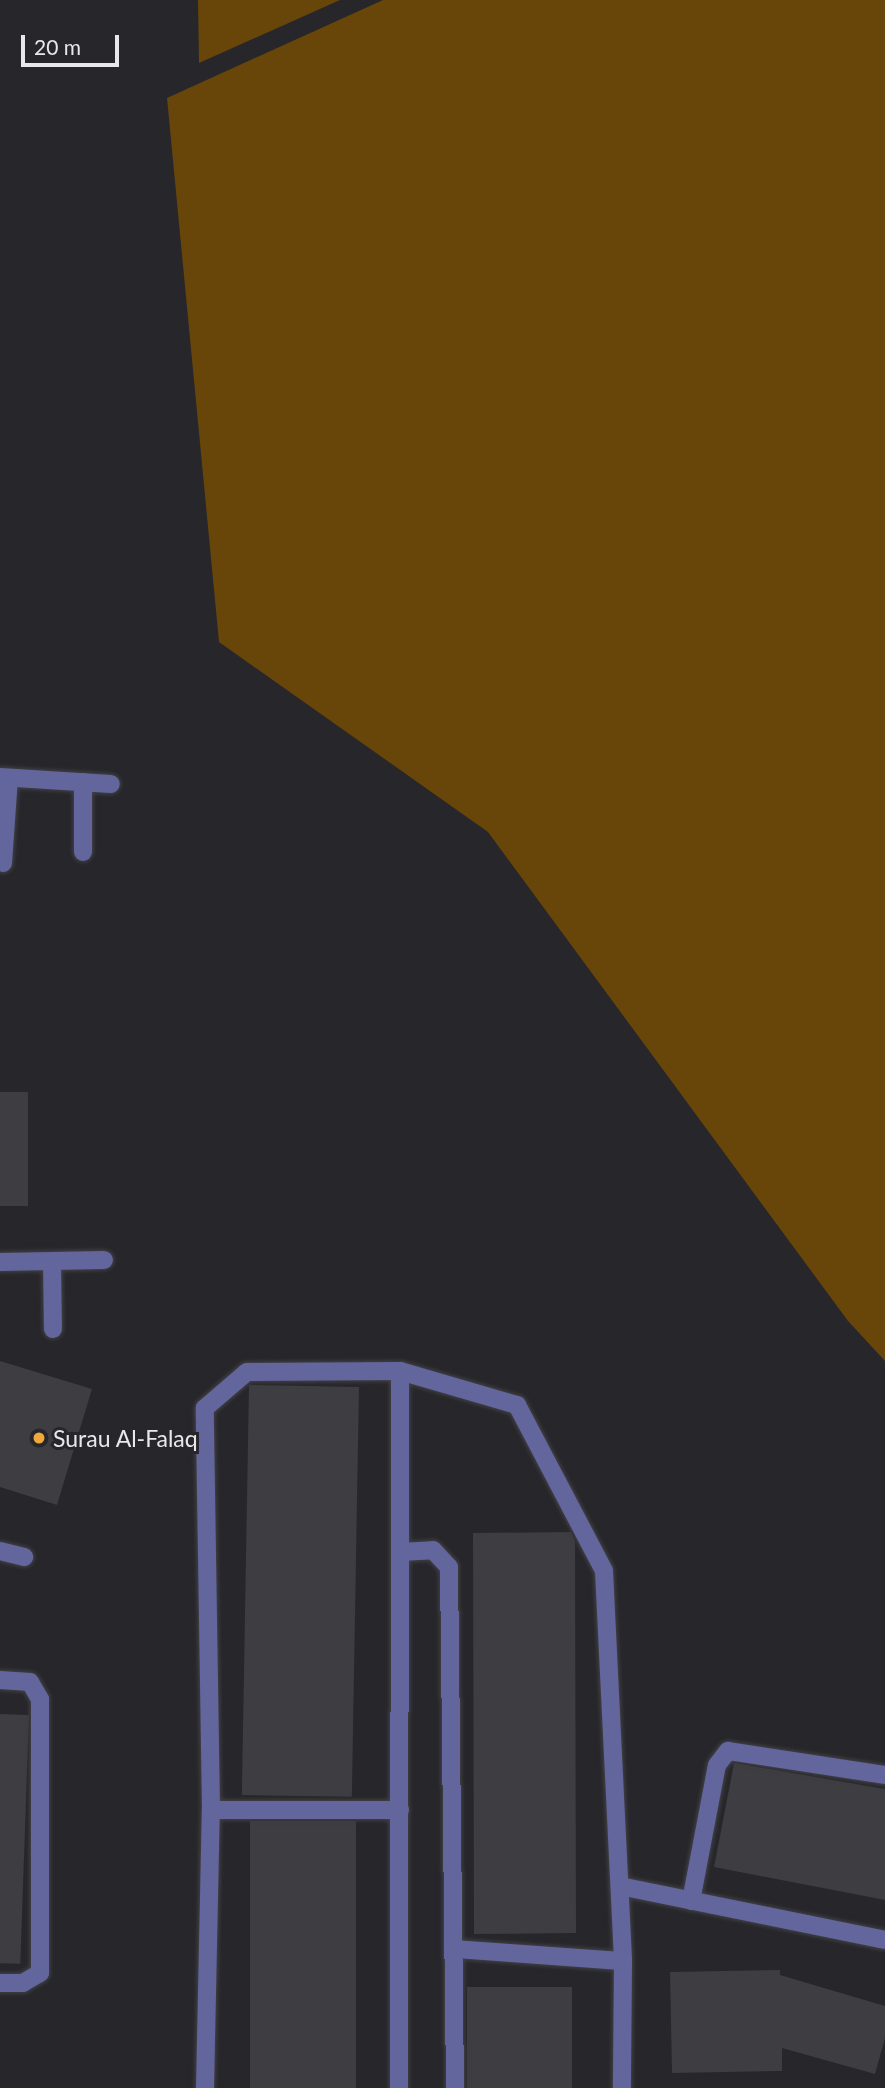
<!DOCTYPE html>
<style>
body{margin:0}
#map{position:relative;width:885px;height:2088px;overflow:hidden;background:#26262b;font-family:Lato,sans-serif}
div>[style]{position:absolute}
.green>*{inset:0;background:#684509}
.building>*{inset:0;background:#3d3d42;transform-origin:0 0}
.roads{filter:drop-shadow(0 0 2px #414146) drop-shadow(0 0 2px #414146)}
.minor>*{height:18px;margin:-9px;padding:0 9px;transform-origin:9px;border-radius:9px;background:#63669d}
.dots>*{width:19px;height:19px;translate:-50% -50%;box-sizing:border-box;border:4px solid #26262b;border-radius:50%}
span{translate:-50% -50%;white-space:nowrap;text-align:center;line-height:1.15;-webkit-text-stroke:6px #26262b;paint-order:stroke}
.poi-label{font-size:23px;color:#e8e8eb}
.left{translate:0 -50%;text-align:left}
.scale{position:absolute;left:21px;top:35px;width:98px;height:32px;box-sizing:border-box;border:4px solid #e8e8eb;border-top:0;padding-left:9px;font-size:21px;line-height:24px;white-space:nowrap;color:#e8e8eb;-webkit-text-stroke:5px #26262b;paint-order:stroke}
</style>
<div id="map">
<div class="green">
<i style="clip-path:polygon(198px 0,340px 0,199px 63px)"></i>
<i style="clip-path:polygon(383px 0,885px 0,885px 1361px,848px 1321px,488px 832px,219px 642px,167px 98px)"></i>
</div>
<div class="building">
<i style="left:0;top:1092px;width:28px;height:114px"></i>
<i style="clip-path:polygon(0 1361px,92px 1389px,57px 1505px,0 1487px)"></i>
<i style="left:249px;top:1385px;width:110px;height:410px;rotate:1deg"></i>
<i style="clip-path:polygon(571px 1532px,575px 1541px,576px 1933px,474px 1934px,473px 1533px)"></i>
<i style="left:0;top:1714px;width:29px;height:249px;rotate:2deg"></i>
<i style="clip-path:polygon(734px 1763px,885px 1789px,885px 1900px,714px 1867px)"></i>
<i style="left:250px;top:1821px;width:106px;height:267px"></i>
<i style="clip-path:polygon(780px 1970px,780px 1975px,885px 2006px,885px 2038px,875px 2074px,782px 2048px,782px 2071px,672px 2073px,670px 1972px)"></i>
<i style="left:467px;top:1987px;width:105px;height:101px"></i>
</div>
<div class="roads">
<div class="minor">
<i style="left:0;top:777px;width:111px;rotate:3.6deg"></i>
<i style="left:83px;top:782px;width:70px;rotate:90deg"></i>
<i style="left:3px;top:863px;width:85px;rotate:-86deg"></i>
<i style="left:52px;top:1261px;width:68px;rotate:89.2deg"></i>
<i style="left:0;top:1262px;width:104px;rotate:-1.1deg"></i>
<i style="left:0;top:1551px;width:25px;rotate:14deg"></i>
<i style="left:400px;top:1552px;width:33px;rotate:-3deg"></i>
<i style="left:433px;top:1550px;width:23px;rotate:47deg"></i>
<i style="left:449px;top:1567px;width:521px;rotate:89.34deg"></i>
<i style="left:0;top:1680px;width:30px;rotate:4deg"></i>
<i style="left:30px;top:1682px;width:20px;rotate:60deg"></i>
<i style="left:40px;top:1699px;width:274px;rotate:90deg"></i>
<i style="left:40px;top:1973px;width:20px;rotate:150deg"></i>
<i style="left:23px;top:1983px;width:23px;rotate:180deg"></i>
<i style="left:211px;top:1810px;width:189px"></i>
<i style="left:620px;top:1886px;width:270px;rotate:11.5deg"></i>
<i style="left:691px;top:1901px;width:138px;rotate:-79.2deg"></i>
<i style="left:717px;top:1765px;width:18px;rotate:-52deg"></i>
<i style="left:728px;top:1751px;width:159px;rotate:8.7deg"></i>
<i style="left:455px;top:1949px;width:168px;rotate:4.1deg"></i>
<i style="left:205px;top:2088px;width:278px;rotate:-88.8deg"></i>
<i style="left:211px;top:1810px;width:402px;rotate:-90.9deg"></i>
<i style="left:205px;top:1408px;width:55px;rotate:-40.6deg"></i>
<i style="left:247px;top:1372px;width:153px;rotate:-0.4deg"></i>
<i style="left:400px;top:1371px;width:122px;rotate:16.2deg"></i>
<i style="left:517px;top:1405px;width:187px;rotate:62.3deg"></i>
<i style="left:604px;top:1571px;width:390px;rotate:87.2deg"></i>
<i style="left:623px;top:1961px;width:127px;rotate:90.5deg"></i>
<i style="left:399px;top:2088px;width:717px;rotate:-89.92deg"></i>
</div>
</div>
<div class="dots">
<i style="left:39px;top:1438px;background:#eea83c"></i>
</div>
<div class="poi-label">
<span class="left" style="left:53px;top:1438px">Surau Al-Falaq</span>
</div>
<div class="scale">20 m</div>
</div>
